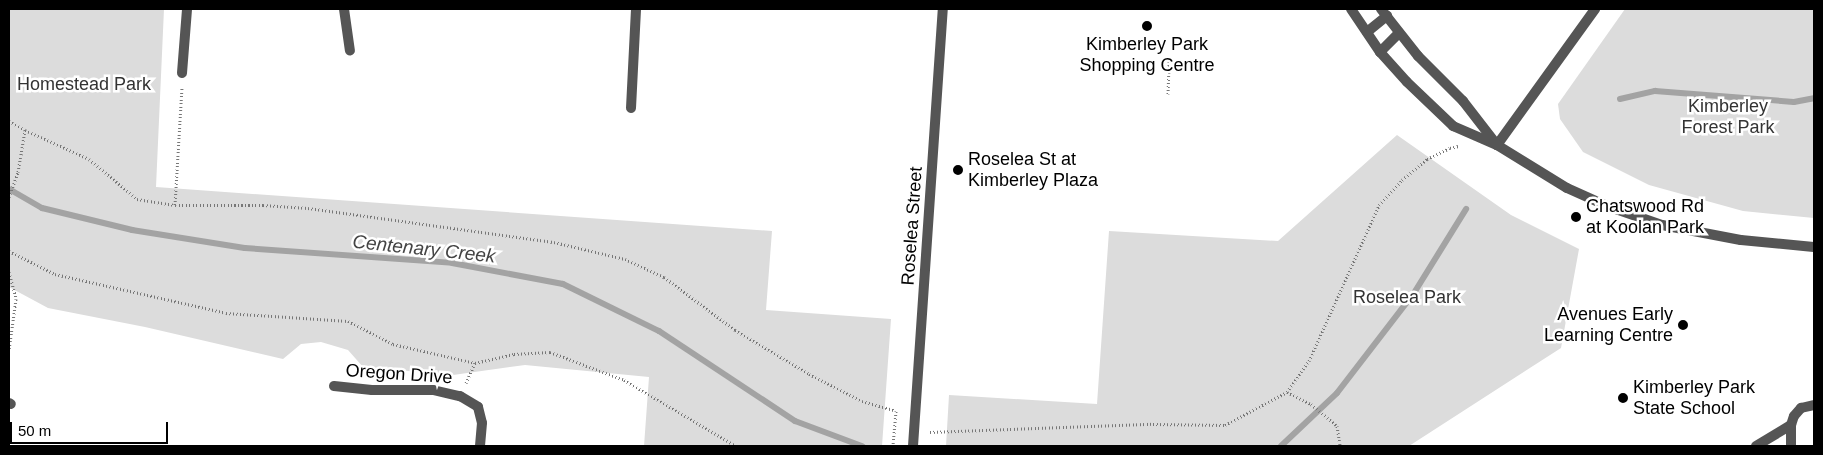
<!DOCTYPE html>
<style>
body{margin:0}
#map{position:relative;width:1823px;height:455px;overflow:hidden;background:#fff;font-family:Helvetica,sans-serif}
div>[style]{position:absolute}
.green>*{inset:0;background:#dcdcdc}
.stream>*{height:6px;margin:-3px;padding:0 3px;transform-origin:3px;border-radius:3px;background:#a3a3a3}
.path>*{height:3px;margin-top:-1.5px;transform-origin:0;background:repeating-linear-gradient(90deg,#777 0 1px,transparent 0 3.5px)}
.service>*{height:10px;margin:-5px;padding:0 5px;transform-origin:5px;border-radius:5px;background:#555}
.minor>*{height:10px;margin:-5px;padding:0 5px;transform-origin:5px;border-radius:5px;background:#555}
.tertiary>*{height:10px;margin:-5px;padding:0 5px;transform-origin:5px;border-radius:5px;background:#555}
.dots>*{width:14px;height:14px;translate:-50% -50%;box-sizing:border-box;border:2px solid #fff;border-radius:50%}
span{translate:-50% -50%;white-space:nowrap;text-align:center;line-height:1.15;-webkit-text-stroke:5px #fff;paint-order:stroke}
.poi-label{font-size:18px;color:#000}
.left{translate:0 -50%;text-align:left}
.right{translate:-100% -50%;text-align:right}
.park-label{font-size:18px;color:#333}
.street-label{font-size:18px;color:#000}
.water-label{font-size:19px;color:#444;font-style:italic}
.frame{position:absolute;inset:0;border:10px solid #000;pointer-events:none}
.scale{position:absolute;left:10px;top:422px;width:158px;height:22px;box-sizing:border-box;border:2px solid #000;border-top:0;padding-left:6px;font-size:15px;line-height:18px;white-space:nowrap;color:#000;-webkit-text-stroke:4px #fff;paint-order:stroke}
</style>
<div id="map">
<div class="green">
<i style="clip-path:polygon(9px 9px,164px 9px,156px 187px,772px 231px,766px 310px,891px 319px,882px 446px,644px 446px,649px 377px,525px 365px,453px 375px,363px 367px,348px 350px,321px 342px,301px 344px,283px 359px,145px 327px,48px 308px,9px 287px)"></i>
<i style="clip-path:polygon(1625px 9px,1814px 9px,1814px 218px,1743px 211px,1649px 185px,1583px 152px,1560px 119px,1558px 104px)"></i>
<i style="clip-path:polygon(1397px 135px,1511px 215px,1579px 249px,1561px 348px,1409px 446px,946px 446px,949px 395px,1097px 404px,1109px 231px,1278px 241px)"></i>
</div>
<div class="stream">
<i style="left:1620px;top:99px;width:36px;rotate:-13deg"></i>
<i style="left:1655px;top:91px;width:139px;rotate:4.5deg"></i>
<i style="left:1794px;top:102px;width:20px;rotate:-11deg"></i>
<i style="left:9px;top:189px;width:38px;rotate:30deg"></i>
<i style="left:42px;top:208px;width:93px;rotate:13.7deg"></i>
<i style="left:132px;top:230px;width:114px;rotate:9.1deg"></i>
<i style="left:245px;top:248px;width:208px;rotate:4.1deg"></i>
<i style="left:452px;top:263px;width:113px;rotate:10.7deg"></i>
<i style="left:563px;top:284px;width:107px;rotate:26.1deg"></i>
<i style="left:659px;top:331px;width:163px;rotate:33.5deg"></i>
<i style="left:795px;top:421px;width:72px;rotate:20.5deg"></i>
<i style="left:1281px;top:446px;width:77px;rotate:-43.4deg"></i>
<i style="left:1337px;top:393px;width:126px;rotate:-52.4deg"></i>
<i style="left:1414px;top:293px;width:99px;rotate:-58.2deg"></i>
</div>
<div class="path">
<i style="left:1168px;top:94px;width:36px;rotate:-88deg"></i>
<i style="left:9px;top:121px;width:18px;rotate:29deg"></i>
<i style="left:9px;top:197px;width:27px;rotate:-70deg"></i>
<i style="left:18px;top:172px;width:43px;rotate:-80.5deg"></i>
<i style="left:25px;top:130px;width:70px;rotate:24.4deg"></i>
<i style="left:89px;top:159px;width:62px;rotate:39.8deg"></i>
<i style="left:137px;top:199px;width:38px;rotate:9deg"></i>
<i style="left:175px;top:205px;width:88px"></i>
<i style="left:263px;top:205px;width:45px;rotate:3.8deg"></i>
<i style="left:308px;top:208px;width:248px;rotate:7.9deg"></i>
<i style="left:554px;top:242px;width:73px;rotate:13.5deg"></i>
<i style="left:625px;top:259px;width:43px;rotate:24.8deg"></i>
<i style="left:664px;top:277px;width:89px;rotate:36.7deg"></i>
<i style="left:735px;top:330px;width:86px;rotate:30.7deg"></i>
<i style="left:809px;top:374px;width:59px;rotate:27deg"></i>
<i style="left:862px;top:401px;width:35px;rotate:16deg"></i>
<i style="left:896px;top:411px;width:35px;rotate:95deg"></i>
<i style="left:175px;top:205px;width:118px;rotate:-86.6deg"></i>
<i style="left:9px;top:251px;width:51px;rotate:26.6deg"></i>
<i style="left:55px;top:274px;width:175px;rotate:12.8deg"></i>
<i style="left:226px;top:313px;width:122px;rotate:3.8deg"></i>
<i style="left:348px;top:321px;width:51px;rotate:27.1deg"></i>
<i style="left:393px;top:344px;width:84px;rotate:13deg"></i>
<i style="left:475px;top:363px;width:40px;rotate:-13deg"></i>
<i style="left:514px;top:354px;width:36px;rotate:-3deg"></i>
<i style="left:550px;top:352px;width:79px;rotate:20.7deg"></i>
<i style="left:624px;top:380px;width:130px;rotate:30.5deg"></i>
<i style="left:9px;top:272px;width:28px;rotate:75deg"></i>
<i style="left:16px;top:299px;width:51px;rotate:97.8deg"></i>
<i style="left:466px;top:383px;width:22px;rotate:-66deg"></i>
<i style="left:1287px;top:392px;width:27px;rotate:27deg"></i>
<i style="left:1311px;top:404px;width:34px;rotate:40deg"></i>
<i style="left:1337px;top:426px;width:20px;rotate:81deg"></i>
<i style="left:930px;top:432px;width:223px;rotate:-2.1deg"></i>
<i style="left:1153px;top:424px;width:72px;rotate:0.8deg"></i>
<i style="left:1225px;top:425px;width:70px;rotate:-28deg"></i>
<i style="left:1287px;top:392px;width:38px;rotate:-55deg"></i>
<i style="left:1309px;top:361px;width:171px;rotate:-65.8deg"></i>
<i style="left:1379px;top:205px;width:34px;rotate:-47deg"></i>
<i style="left:1402px;top:180px;width:33px;rotate:-40deg"></i>
<i style="left:1427px;top:159px;width:25px;rotate:-26deg"></i>
<i style="left:1450px;top:148px;width:9px;rotate:-13deg"></i>
</div>
<div class="service">
<i style="left:1756px;top:446px;width:41px;rotate:-31deg"></i>
<i style="left:1791px;top:446px;width:21px;rotate:-90deg"></i>
<i style="left:1791px;top:425px;width:9px;rotate:-72deg"></i>
<i style="left:1794px;top:416px;width:11px;rotate:-49deg"></i>
<i style="left:1801px;top:408px;width:13px;rotate:-13deg"></i>
</div>
<div class="minor">
<i style="left:344px;top:9px;width:42px;rotate:81.9deg"></i>
<i style="left:1367px;top:32px;width:26px;rotate:-39deg"></i>
<i style="left:1380px;top:52px;width:27px;rotate:-45deg"></i>
<i style="left:182px;top:73px;width:64px;rotate:-85.5deg"></i>
<i style="left:631px;top:108px;width:99px;rotate:-87.1deg"></i>
<i style="left:1497px;top:145px;width:168px;rotate:-54.2deg"></i>
<i style="left:334px;top:386px;width:38px;rotate:6deg"></i>
<i style="left:372px;top:390px;width:61px"></i>
<i style="left:433px;top:390px;width:28px;rotate:13deg"></i>
<i style="left:460px;top:396px;width:21px;rotate:31deg"></i>
<i style="left:478px;top:407px;width:16px;rotate:76deg"></i>
<i style="left:482px;top:423px;width:23px;rotate:95deg"></i>
<i style="left:9px;top:403px;width:2px;rotate:27deg"></i>
</div>
<div class="tertiary">
<i style="left:1351px;top:9px;width:52px;rotate:56deg"></i>
<i style="left:1380px;top:52px;width:40px;rotate:48deg"></i>
<i style="left:1407px;top:82px;width:64px;rotate:43.7deg"></i>
<i style="left:1453px;top:126px;width:48px;rotate:23.4deg"></i>
<i style="left:1497px;top:145px;width:82px;rotate:31.6deg"></i>
<i style="left:1567px;top:188px;width:44px;rotate:24.2deg"></i>
<i style="left:1607px;top:206px;width:58px;rotate:19.1deg"></i>
<i style="left:1662px;top:225px;width:80px;rotate:10.8deg"></i>
<i style="left:1741px;top:240px;width:73px;rotate:5.5deg"></i>
<i style="left:1381px;top:9px;width:60px;rotate:51.8deg"></i>
<i style="left:1418px;top:56px;width:64px;rotate:45deg"></i>
<i style="left:1463px;top:101px;width:56px;rotate:52.3deg"></i>
<i style="left:913px;top:446px;width:438px;rotate:-86.1deg"></i>
</div>
<div class="dots">
<i style="left:1147px;top:26px;background:#000"></i>
<i style="left:958px;top:170px;background:#000"></i>
<i style="left:1576px;top:217px;background:#000"></i>
<i style="left:1683px;top:325px;background:#000"></i>
<i style="left:1623px;top:398px;background:#000"></i>
</div>
<div class="poi-label">
<span style="left:1147px;top:55px">Kimberley Park<br>Shopping Centre</span>
<span class="left" style="left:968px;top:170px">Roselea St at<br>Kimberley Plaza</span>
<span class="left" style="left:1586px;top:217px">Chatswood Rd<br>at Koolan Park</span>
<span class="right" style="left:1673px;top:325px">Avenues Early<br>Learning Centre</span>
<span class="left" style="left:1633px;top:398px">Kimberley Park<br>State School</span>
</div>
<div class="park-label">
<span style="left:84px;top:84px">Homestead Park</span>
<span style="left:1728px;top:117px">Kimberley<br>Forest Park</span>
<span style="left:1407px;top:297px">Roselea Park</span>
</div>
<div class="street-label">
<span style="left:912px;top:226px;rotate:-86deg">Roselea Street</span>
<span style="left:399px;top:374px;rotate:4deg">Oregon Drive</span>
</div>
<div class="water-label">
<span style="left:424px;top:249px;rotate:6deg">Centenary Creek</span>
</div>
<div class="frame"></div>
<div class="scale">50 m</div>
</div>
